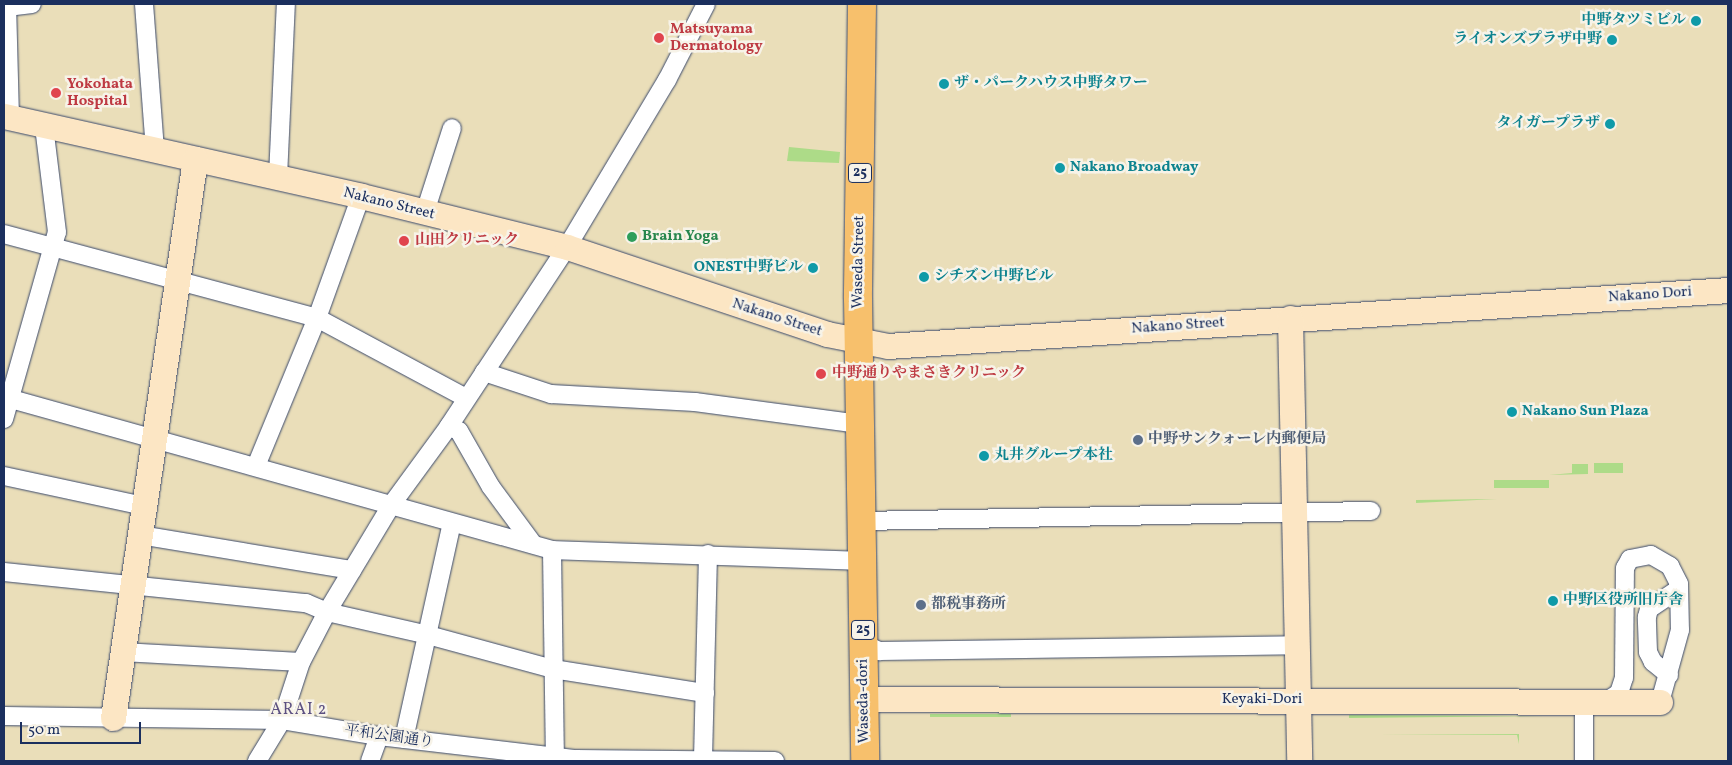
<!DOCTYPE html>
<meta charset="utf-8">
<style>
body{margin:0}
#map{position:relative;width:1732px;height:765px;overflow:hidden;background:#eadeb9;font-family:Vollkorn,"Noto Serif JP",serif}
div>[style]{position:absolute}
.green>*{inset:0;background:#addb88;transform-origin:0 0}
.roads{filter:drop-shadow(0 0 1px #3a496c) drop-shadow(0 0 1px #3a496c)}
.street>*{height:18px;margin:-9px;padding:0 9px;transform-origin:9px;border-radius:9px;background:#fff}
.secondary>*{height:25px;margin:-12.5px;padding:0 12.5px;transform-origin:12.5px;border-radius:12.5px;background:#fce6c4}
.primary>*{height:28px;margin:-14px;padding:0 14px;transform-origin:14px;border-radius:14px;background:#f7c06c}
.dots>*{width:14px;height:14px;translate:-50% -50%;box-sizing:border-box;border:2px solid #f7f3e8;border-radius:50%}
span{translate:-50% -50%;white-space:nowrap;text-align:center;line-height:1.15;-webkit-text-stroke:5px #f7f3e8;paint-order:stroke}
.shield-label span{padding:1px 4px;background:#f7f3e8;border:1px solid;border-radius:4px;-webkit-text-stroke-width:0}
.shield-label{font-size:14px;color:#1b2f5e;font-weight:700}
.culture-label{font-size:15px;color:#0d838f;font-weight:700}
.right{translate:-100% -50%;text-align:right}
.left{translate:0 -50%;text-align:left}
.health-label{font-size:15px;color:#be3a42;font-weight:700}
.street-label{font-size:15px;color:#1b2f5e}
.leisure-label{font-size:15px;color:#27864d;font-weight:700}
.service-label{font-size:15px;color:#4e5e75;font-weight:700}
.neighbourhood-label{font-size:16px;color:#5c5081;letter-spacing:1px}
.frame{position:absolute;inset:0;border:5px solid #1b2f5e;pointer-events:none}
.scale{position:absolute;left:20px;top:722px;width:121px;height:22px;box-sizing:border-box;border:2px solid #1b2f5e;border-top:0;padding-left:6px;font-size:15px;line-height:18px;white-space:nowrap;color:#1b2f5e;-webkit-text-stroke:4px #f7f3e8;paint-order:stroke}
</style>
<div id="map">
<div class="green">
<i style="clip-path:polygon(789px 147px,840px 152px,839px 163px,787px 161px)"></i>
<i style="left:1623px;top:463px;width:10px;height:29px;rotate:90deg"></i>
<i style="clip-path:polygon(1572px 464px,1588px 464px,1588px 474px,1549px 475px,1572px 473px)"></i>
<i style="left:1549px;top:480px;width:8px;height:55px;rotate:90deg"></i>
<i style="clip-path:polygon(1497px 499px,1416px 503px,1416px 500px)"></i>
<i style="left:930px;top:714px;width:81px;height:3px"></i>
<i style="clip-path:polygon(1349px 715px,1544px 716px,1349px 718px)"></i>
<i style="clip-path:polygon(1519px 734px,1519px 744px,1517px 735px,1379px 735px)"></i>
</div>
<div class="roads">
<div class="street">
<i style="left:7px;top:4px;width:113px;rotate:88.5deg"></i>
<i style="left:144px;top:4px;width:146px;rotate:85.7deg"></i>
<i style="left:7px;top:7px;width:25px;rotate:-7deg"></i>
<i style="left:278px;top:177px;width:173px;rotate:-87.4deg"></i>
<i style="left:425px;top:212px;width:88px;rotate:-72.2deg"></i>
<i style="left:4px;top:234px;width:324px;rotate:15deg"></i>
<i style="left:317px;top:318px;width:169px;rotate:28.2deg"></i>
<i style="left:484px;top:372px;width:71px;rotate:18.2deg"></i>
<i style="left:551px;top:394px;width:144px;rotate:3.2deg"></i>
<i style="left:695px;top:402px;width:166px;rotate:7.6deg"></i>
<i style="left:4px;top:397px;width:569px;rotate:15.6deg"></i>
<i style="left:552px;top:550px;width:310px;rotate:2deg"></i>
<i style="left:4px;top:419px;width:194px;rotate:-74.2deg"></i>
<i style="left:57px;top:232px;width:107px;rotate:-97deg"></i>
<i style="left:449px;top:426px;width:11px;rotate:27deg"></i>
<i style="left:459px;top:431px;width:64px;rotate:60.3deg"></i>
<i style="left:491px;top:487px;width:71px;rotate:53.6deg"></i>
<i style="left:256px;top:466px;width:160px;rotate:-67.6deg"></i>
<i style="left:317px;top:318px;width:130px;rotate:-70.2deg"></i>
<i style="left:4px;top:476px;width:143px;rotate:12.1deg"></i>
<i style="left:862px;top:521px;width:509px;rotate:-1.13deg"></i>
<i style="left:140px;top:535px;width:215px;rotate:9.4deg"></i>
<i style="left:552px;top:550px;width:206px;rotate:89.2deg"></i>
<i style="left:4px;top:572px;width:304px;rotate:5.9deg"></i>
<i style="left:306px;top:603px;width:23px;rotate:23deg"></i>
<i style="left:327px;top:612px;width:104px;rotate:12.8deg"></i>
<i style="left:428px;top:635px;width:130px;rotate:15.2deg"></i>
<i style="left:553px;top:669px;width:154px;rotate:9deg"></i>
<i style="left:864px;top:644px;width:17px;rotate:25deg"></i>
<i style="left:879px;top:651px;width:418px;rotate:-0.8deg"></i>
<i style="left:122px;top:652px;width:179px;rotate:3.2deg"></i>
<i style="left:1669px;top:675px;width:21px;rotate:-141deg"></i>
<i style="left:1653px;top:662px;width:11px;rotate:-117deg"></i>
<i style="left:1648px;top:652px;width:35px;rotate:-92deg"></i>
<i style="left:1647px;top:617px;width:8px;rotate:-76deg"></i>
<i style="left:1649px;top:609px;width:34px;rotate:-34deg"></i>
<i style="left:1677px;top:590px;width:6px;rotate:-72deg"></i>
<i style="left:1584px;top:702px;width:59px;rotate:90deg"></i>
<i style="left:1605px;top:702px;width:17px;rotate:-33deg"></i>
<i style="left:1619px;top:693px;width:16px;rotate:-72deg"></i>
<i style="left:1624px;top:678px;width:110px;rotate:-89.5deg"></i>
<i style="left:1625px;top:568px;width:10px;rotate:-61deg"></i>
<i style="left:1630px;top:559px;width:21px;rotate:-11deg"></i>
<i style="left:1651px;top:555px;width:22px;rotate:30deg"></i>
<i style="left:1670px;top:566px;width:20px;rotate:63deg"></i>
<i style="left:1679px;top:584px;width:46px;rotate:88.8deg"></i>
<i style="left:1680px;top:630px;width:75px;rotate:105.5deg"></i>
<i style="left:4px;top:716px;width:278px;rotate:0.8deg"></i>
<i style="left:282px;top:720px;width:98px;rotate:9.4deg"></i>
<i style="left:379px;top:736px;width:198px;rotate:6.7deg"></i>
<i style="left:576px;top:759px;width:199px;rotate:0.6deg"></i>
<i style="left:404px;top:739px;width:221px;rotate:-77.5deg"></i>
<i style="left:703px;top:759px;width:205px;rotate:-88.6deg"></i>
<i style="left:257px;top:761px;width:48px;rotate:-58.6deg"></i>
<i style="left:282px;top:720px;width:61px;rotate:-71.9deg"></i>
<i style="left:301px;top:662px;width:56px;rotate:-62.5deg"></i>
<i style="left:327px;top:612px;width:126px;rotate:-59deg"></i>
<i style="left:392px;top:504px;width:97px;rotate:-53.8deg"></i>
<i style="left:449px;top:426px;width:214px;rotate:-56.6deg"></i>
<i style="left:567px;top:247px;width:195px;rotate:-59.1deg"></i>
<i style="left:667px;top:80px;width:85px;rotate:-62.8deg"></i>
<i style="left:370px;top:761px;width:27px;rotate:-70deg"></i>
</div>
<div class="secondary">
<i style="left:4px;top:116px;width:366px;rotate:12.6deg"></i>
<i style="left:361px;top:196px;width:212px;rotate:13.9deg"></i>
<i style="left:567px;top:247px;width:274px;rotate:18.5deg"></i>
<i style="left:827px;top:334px;width:62px;rotate:11.1deg"></i>
<i style="left:888px;top:346px;width:842px;rotate:-3.81deg"></i>
<i style="left:1290px;top:318px;width:443px;rotate:88.8deg"></i>
<i style="left:865px;top:699px;width:795px;rotate:0.22deg"></i>
<i style="left:113px;top:718px;width:565px;rotate:-81.65deg"></i>
</div>
<div class="primary">
<i style="left:862px;top:4px;width:294px;rotate:90.8deg"></i>
<i style="left:858px;top:298px;width:463px;rotate:89.1deg"></i>
</div>
</div>
<div class="dots">
<i style="left:1696px;top:21px;background:#0f9aa8"></i>
<i style="left:659px;top:38px;background:#e0444e"></i>
<i style="left:1612px;top:40px;background:#0f9aa8"></i>
<i style="left:944px;top:84px;background:#0f9aa8"></i>
<i style="left:56px;top:93px;background:#e0444e"></i>
<i style="left:1610px;top:124px;background:#0f9aa8"></i>
<i style="left:1060px;top:168px;background:#0f9aa8"></i>
<i style="left:632px;top:237px;background:#2e9e5b"></i>
<i style="left:404px;top:241px;background:#e0444e"></i>
<i style="left:813px;top:268px;background:#0f9aa8"></i>
<i style="left:924px;top:277px;background:#0f9aa8"></i>
<i style="left:821px;top:374px;background:#e0444e"></i>
<i style="left:1512px;top:412px;background:#0f9aa8"></i>
<i style="left:1138px;top:440px;background:#5c6f8a"></i>
<i style="left:984px;top:456px;background:#0f9aa8"></i>
<i style="left:1553px;top:601px;background:#0f9aa8"></i>
<i style="left:921px;top:605px;background:#5c6f8a"></i>
</div>
<div class="shield-label">
<span style="left:860px;top:173px">25</span>
<span style="left:863px;top:630px">25</span>
</div>
<div class="culture-label">
<span class="right" style="left:1686px;top:21px">中野タツミビル</span>
<span class="right" style="left:1602px;top:40px">ライオンズプラザ中野</span>
<span class="left" style="left:954px;top:84px">ザ・パークハウス中野タワー</span>
<span class="right" style="left:1600px;top:124px">タイガープラザ</span>
<span class="left" style="left:1070px;top:168px">Nakano Broadway</span>
<span class="right" style="left:803px;top:268px">ONEST中野ビル</span>
<span class="left" style="left:934px;top:277px">シチズン中野ビル</span>
<span class="left" style="left:1522px;top:412px">Nakano Sun Plaza</span>
<span class="left" style="left:994px;top:456px">丸井グループ本社</span>
<span class="left" style="left:1563px;top:601px">中野区役所旧庁舎</span>
</div>
<div class="health-label">
<span class="left" style="left:670px;top:38px">Matsuyama<br>Dermatology</span>
<span class="left" style="left:67px;top:93px">Yokohata<br>Hospital</span>
<span class="left" style="left:415px;top:241px">山田クリニック</span>
<span class="left" style="left:832px;top:374px">中野通りやまさきクリニック</span>
</div>
<div class="street-label">
<span style="left:389px;top:204px;rotate:14deg">Nakano Street</span>
<span style="left:859px;top:262px;rotate:-89deg">Waseda Street</span>
<span style="left:1650px;top:295px;rotate:-4deg">Nakano Dori</span>
<span style="left:777px;top:318px;rotate:18deg">Nakano Street</span>
<span style="left:1178px;top:326px;rotate:-4deg">Nakano Street</span>
<span style="left:1262px;top:700px">Keyaki-Dori</span>
<span style="left:864px;top:701px;rotate:-91deg">Waseda-dori</span>
<span style="left:389px;top:737px;rotate:8deg">平和公園通り</span>
</div>
<div class="leisure-label">
<span class="left" style="left:642px;top:237px">Brain Yoga</span>
</div>
<div class="service-label">
<span class="left" style="left:1148px;top:440px">中野サンクォーレ内郵便局</span>
<span class="left" style="left:931px;top:605px">都税事務所</span>
</div>
<div class="neighbourhood-label">
<span style="left:299px;top:710px">ARAI 2</span>
</div>
<div class="frame"></div>
<div class="scale">50 m</div>
</div>
